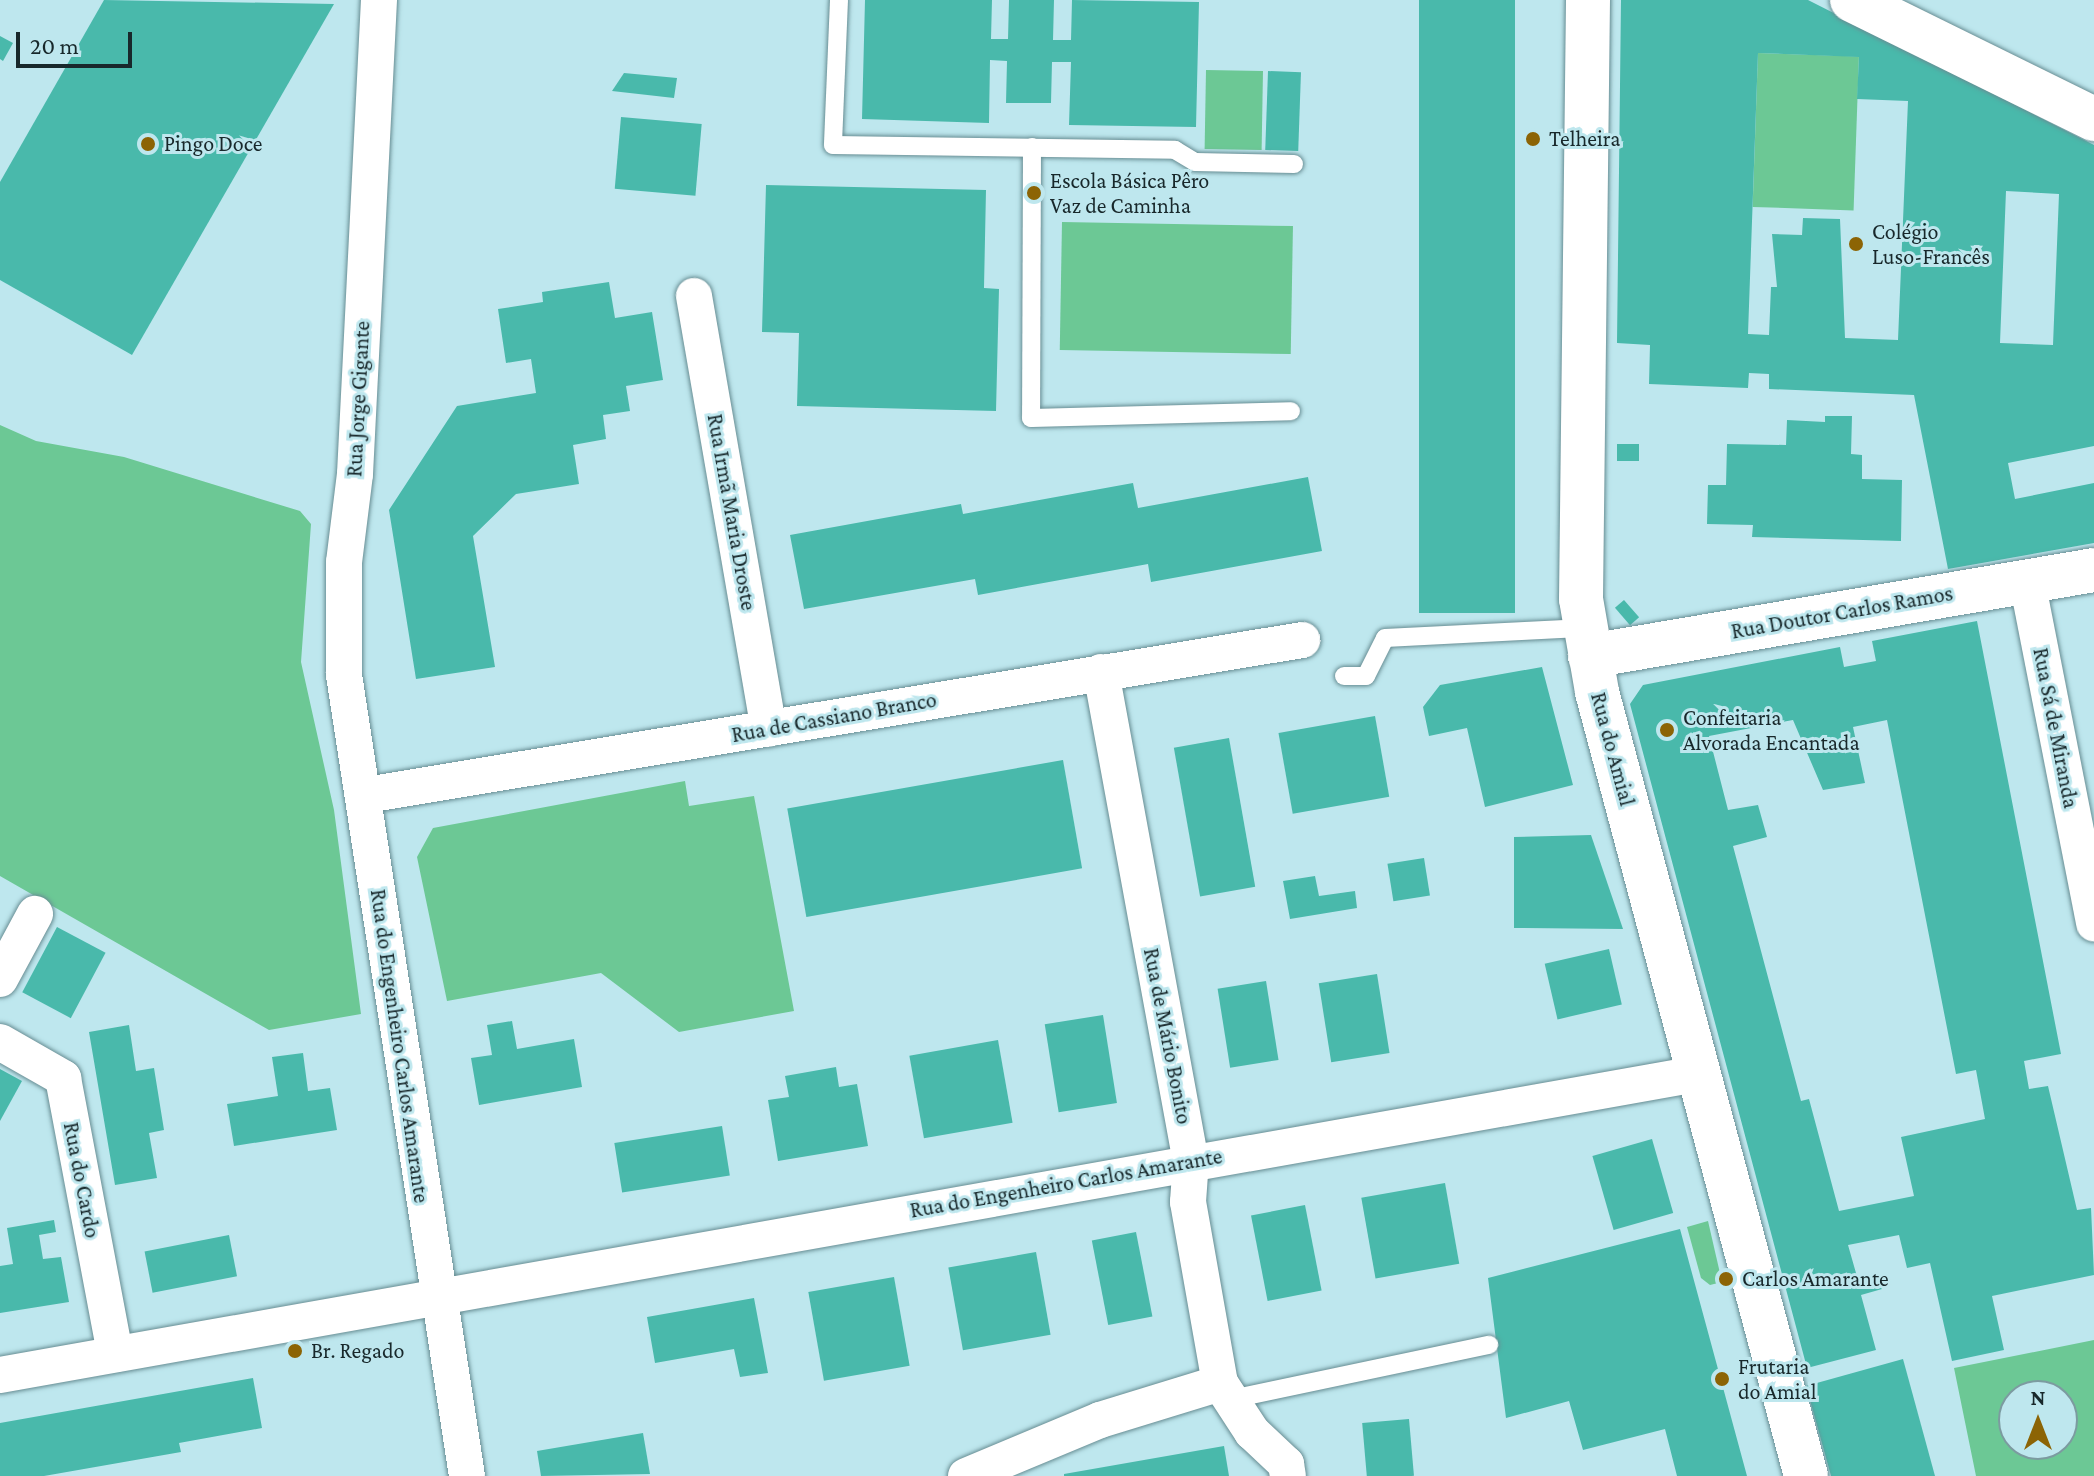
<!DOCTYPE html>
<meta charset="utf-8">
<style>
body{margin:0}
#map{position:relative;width:2094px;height:1476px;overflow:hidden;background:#bee7ee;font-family:"Crimson Pro",serif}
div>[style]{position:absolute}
.green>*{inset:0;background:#6cc895;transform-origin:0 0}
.building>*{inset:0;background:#49b9ab;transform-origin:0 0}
.roads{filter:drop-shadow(0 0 2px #678d93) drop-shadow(0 0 2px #678d93)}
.lane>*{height:18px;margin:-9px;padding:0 9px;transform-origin:9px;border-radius:9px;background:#fff}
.street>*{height:36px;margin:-18px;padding:0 18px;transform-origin:18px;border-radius:18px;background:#fff}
.secondary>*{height:44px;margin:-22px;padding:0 22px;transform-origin:22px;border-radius:22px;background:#fff}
.dots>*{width:22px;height:22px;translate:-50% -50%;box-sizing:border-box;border:4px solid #bee7ee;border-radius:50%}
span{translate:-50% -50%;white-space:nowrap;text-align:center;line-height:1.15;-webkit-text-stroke:6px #bee7ee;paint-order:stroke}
.poi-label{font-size:22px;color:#18282b}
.left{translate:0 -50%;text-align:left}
.street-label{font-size:22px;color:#18282b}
.north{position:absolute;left:1998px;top:1380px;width:80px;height:80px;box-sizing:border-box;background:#bee7ee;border:2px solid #7c9ba0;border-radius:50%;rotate:0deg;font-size:22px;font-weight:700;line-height:32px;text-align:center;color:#18282b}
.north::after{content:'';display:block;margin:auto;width:28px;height:36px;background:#8c6405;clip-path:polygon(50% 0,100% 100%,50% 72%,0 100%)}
.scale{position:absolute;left:16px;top:32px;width:116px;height:36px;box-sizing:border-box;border:4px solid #18282b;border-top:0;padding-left:10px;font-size:24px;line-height:28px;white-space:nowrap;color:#18282b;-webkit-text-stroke:6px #bee7ee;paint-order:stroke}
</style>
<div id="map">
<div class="green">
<i style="left:1758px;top:53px;width:101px;height:154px;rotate:2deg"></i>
<i style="left:1206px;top:70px;width:57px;height:79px;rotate:1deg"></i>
<i style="left:1062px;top:222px;width:231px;height:128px;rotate:1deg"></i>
<i style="clip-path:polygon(0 425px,36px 441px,124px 457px,300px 511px,311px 524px,301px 662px,334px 810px,361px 1014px,269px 1030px,0 876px)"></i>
<i style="clip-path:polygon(685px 781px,689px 806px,754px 796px,794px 1011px,679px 1032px,601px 973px,447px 1001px,417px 857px,433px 828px)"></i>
<i style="clip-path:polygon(1708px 1221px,1722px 1282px,1710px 1285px,1701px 1278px,1687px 1227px)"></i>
<i style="clip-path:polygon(evenodd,2094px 1340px,2094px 1476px,1976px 1476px,1954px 1368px,2094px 1340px,2014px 1396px,2062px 1396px,2062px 1444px,2014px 1444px,2014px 1396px)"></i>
</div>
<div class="building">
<i style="clip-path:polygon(104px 0,334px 4px,132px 355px,0 280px,0 182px)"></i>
<i style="clip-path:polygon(865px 0,992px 0,991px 39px,1008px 39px,1009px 0,1054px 0,1053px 40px,1071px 40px,1072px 0,1199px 2px,1196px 127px,1069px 125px,1071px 62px,1052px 62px,1051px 103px,1006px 103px,1007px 61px,990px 60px,989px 123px,862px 119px)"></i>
<i style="left:1419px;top:0;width:96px;height:613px"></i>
<i style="clip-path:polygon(evenodd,1621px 0,1808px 0,2094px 145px,2094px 446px,2008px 463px,2015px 499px,2094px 483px,2094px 543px,1948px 569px,1914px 395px,1769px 389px,1769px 374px,1749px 373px,1748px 388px,1649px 384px,1650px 345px,1617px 343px,1621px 0,1758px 53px,1859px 57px,1857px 99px,1908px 101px,1898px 340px,1845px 338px,1840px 219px,1803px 218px,1802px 235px,1772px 234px,1777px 287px,1771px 287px,1769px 335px,1748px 334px,1758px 53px,1621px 0,2006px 191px,2059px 194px,2053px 345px,2000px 343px,2006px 191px)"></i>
<i style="clip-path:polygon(0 36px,13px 43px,3px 61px,0 59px)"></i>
<i style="left:1268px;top:71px;width:33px;height:79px;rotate:2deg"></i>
<i style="clip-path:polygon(624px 73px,677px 78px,674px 98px,612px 91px)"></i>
<i style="left:621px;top:117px;width:81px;height:72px;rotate:5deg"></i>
<i style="clip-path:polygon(766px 185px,986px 190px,984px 288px,999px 289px,996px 411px,797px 406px,799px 333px,762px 332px)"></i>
<i style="clip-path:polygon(609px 282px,615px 318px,652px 312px,663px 380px,626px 386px,630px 411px,603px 415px,606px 439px,573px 445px,579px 484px,516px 494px,473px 536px,495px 667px,416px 679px,389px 510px,457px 406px,536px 393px,531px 359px,506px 363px,498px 309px,543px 302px,542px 292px)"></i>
<i style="clip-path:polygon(1825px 416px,1852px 416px,1851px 454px,1862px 455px,1862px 479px,1902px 480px,1901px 541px,1752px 537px,1753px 525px,1707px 524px,1708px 485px,1726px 485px,1727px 444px,1786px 445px,1787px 420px,1825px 422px)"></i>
<i style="left:1617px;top:444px;width:22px;height:17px"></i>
<i style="clip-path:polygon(1308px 477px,1322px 551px,1151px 582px,1148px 564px,978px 595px,975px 579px,804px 609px,790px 535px,961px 504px,963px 514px,1133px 483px,1138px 508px)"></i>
<i style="left:1624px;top:600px;width:23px;height:12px;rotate:49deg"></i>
<i style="clip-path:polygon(evenodd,1977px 621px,2061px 1054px,2024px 1061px,2029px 1089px,2048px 1086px,2077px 1210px,2091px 1208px,2094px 1275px,1992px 1296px,2004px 1350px,1952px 1361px,1930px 1263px,1907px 1268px,1899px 1235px,1848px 1245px,1858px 1280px,1879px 1275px,1882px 1289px,1861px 1295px,1876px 1350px,1807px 1368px,1630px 704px,1643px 685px,1840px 647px,1844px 667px,1876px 661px,1872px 641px,1977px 621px,1793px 720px,1823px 790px,1865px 783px,1853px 727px,1887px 720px,1956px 1074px,1976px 1070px,1985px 1119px,1901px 1137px,1914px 1196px,1839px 1211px,1809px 1099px,1801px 1101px,1733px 846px,1767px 837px,1758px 805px,1728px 810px,1709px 736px,1793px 720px)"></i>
<i style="clip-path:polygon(1542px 667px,1573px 785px,1485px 807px,1467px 728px,1429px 736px,1423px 707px,1440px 685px)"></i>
<i style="left:1375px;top:716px;width:82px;height:98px;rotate:80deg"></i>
<i style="left:1229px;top:738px;width:151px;height:56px;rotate:80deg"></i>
<i style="left:1063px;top:760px;width:110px;height:280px;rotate:80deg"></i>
<i style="clip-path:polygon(1591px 835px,1623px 929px,1514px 928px,1514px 837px)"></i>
<i style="left:1424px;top:858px;width:38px;height:37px;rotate:81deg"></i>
<i style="clip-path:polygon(1315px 876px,1319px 896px,1355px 891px,1357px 908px,1290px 919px,1283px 881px)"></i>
<i style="left:57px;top:927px;width:55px;height:74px;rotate:28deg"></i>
<i style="left:1609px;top:949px;width:57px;height:66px;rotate:77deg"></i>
<i style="left:1377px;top:974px;width:80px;height:59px;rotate:81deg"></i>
<i style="left:1266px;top:981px;width:80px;height:49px;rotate:81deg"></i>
<i style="left:1103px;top:1015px;width:89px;height:59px;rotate:81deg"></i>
<i style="clip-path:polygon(512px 1021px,517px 1049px,574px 1039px,582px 1087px,479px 1105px,471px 1058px,492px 1055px,487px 1025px)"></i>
<i style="clip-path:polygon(129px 1025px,136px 1071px,154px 1068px,164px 1130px,149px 1133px,157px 1178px,115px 1185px,89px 1032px)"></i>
<i style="left:998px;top:1040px;width:84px;height:90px;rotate:80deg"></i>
<i style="clip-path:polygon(303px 1053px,308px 1091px,330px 1088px,337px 1130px,234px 1146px,227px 1104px,278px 1096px,272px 1057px)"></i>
<i style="clip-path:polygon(836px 1067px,839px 1087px,857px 1084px,868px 1146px,778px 1161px,768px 1100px,789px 1097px,785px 1076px)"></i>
<i style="clip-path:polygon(0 1069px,22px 1081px,0 1121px)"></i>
<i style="left:722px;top:1126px;width:50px;height:109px;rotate:81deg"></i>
<i style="left:1652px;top:1139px;width:77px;height:62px;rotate:74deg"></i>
<i style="left:1445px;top:1183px;width:82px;height:85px;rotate:80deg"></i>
<i style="left:1305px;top:1205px;width:87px;height:55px;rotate:79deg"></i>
<i style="clip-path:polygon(54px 1220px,56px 1232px,39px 1235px,43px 1259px,61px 1257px,69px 1302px,0 1313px,0 1266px,13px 1264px,7px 1228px)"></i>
<i style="clip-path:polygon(1680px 1229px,1747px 1476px,1677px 1476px,1665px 1429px,1583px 1450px,1569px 1401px,1506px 1418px,1488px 1278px)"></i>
<i style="left:1136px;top:1232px;width:86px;height:45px;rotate:79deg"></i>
<i style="left:229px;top:1235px;width:42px;height:86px;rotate:79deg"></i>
<i style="left:1036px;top:1252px;width:84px;height:89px;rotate:80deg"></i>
<i style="left:894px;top:1277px;width:90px;height:87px;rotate:80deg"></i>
<i style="clip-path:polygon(754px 1298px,768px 1373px,740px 1377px,734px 1349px,655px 1363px,647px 1317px)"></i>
<i style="clip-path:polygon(1903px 1359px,1935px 1476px,1831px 1476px,1806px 1386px)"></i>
<i style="clip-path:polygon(253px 1378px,262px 1428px,179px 1443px,181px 1452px,44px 1476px,0 1476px,0 1423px)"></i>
<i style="left:1409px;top:1419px;width:57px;height:47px;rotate:85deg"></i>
<i style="clip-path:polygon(643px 1433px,650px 1474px,541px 1476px,537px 1451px)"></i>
<i style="clip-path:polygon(1224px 1446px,1229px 1476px,1064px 1476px,1064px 1474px)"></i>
</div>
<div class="roads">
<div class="lane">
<i style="left:839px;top:0;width:145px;rotate:92.4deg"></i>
<i style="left:833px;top:145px;width:342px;rotate:0.8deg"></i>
<i style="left:1175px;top:150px;width:23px;rotate:31deg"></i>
<i style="left:1195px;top:162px;width:99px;rotate:1.2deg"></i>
<i style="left:1032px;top:147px;width:271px;rotate:90.2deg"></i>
<i style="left:1031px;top:418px;width:260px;rotate:-1.5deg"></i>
<i style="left:1344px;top:676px;width:22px"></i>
<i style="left:1366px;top:676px;width:42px;rotate:-63.4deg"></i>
<i style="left:1385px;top:638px;width:200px;rotate:-2.9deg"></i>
<i style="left:1227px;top:1400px;width:268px;rotate:-11.9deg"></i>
</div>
<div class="street">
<i style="left:379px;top:0;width:475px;rotate:92.9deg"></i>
<i style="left:355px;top:474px;width:89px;rotate:97.1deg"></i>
<i style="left:344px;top:562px;width:113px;rotate:90deg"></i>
<i style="left:344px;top:675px;width:810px;rotate:81.27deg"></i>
<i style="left:694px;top:296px;width:439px;rotate:80.2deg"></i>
<i style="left:2027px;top:581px;width:349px;rotate:78.9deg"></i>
<i style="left:1101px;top:672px;width:496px;rotate:79.6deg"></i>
<i style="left:1191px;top:1160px;width:42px;rotate:94.1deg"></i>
<i style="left:1188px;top:1202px;width:184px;rotate:80deg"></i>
<i style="left:1220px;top:1383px;width:59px;rotate:56.9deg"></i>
<i style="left:1252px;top:1432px;width:47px;rotate:43.3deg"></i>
<i style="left:1286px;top:1464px;width:12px;rotate:81deg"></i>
<i style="left:366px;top:795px;width:949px;rotate:-9.4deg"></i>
<i style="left:0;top:979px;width:74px;rotate:-61.7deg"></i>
<i style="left:0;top:1042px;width:73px;rotate:29.7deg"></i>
<i style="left:63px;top:1078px;width:281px;rotate:79.3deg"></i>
<i style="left:0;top:1375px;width:1723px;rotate:-10.06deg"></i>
<i style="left:966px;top:1476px;width:145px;rotate:-22.7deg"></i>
<i style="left:1100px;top:1420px;width:126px;rotate:-17.1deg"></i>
</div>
<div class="secondary">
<i style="left:1588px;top:0;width:599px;rotate:90.67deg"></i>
<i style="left:1581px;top:599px;width:94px;rotate:80.2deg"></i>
<i style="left:1597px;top:692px;width:811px;rotate:75.07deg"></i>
<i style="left:1852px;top:0;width:270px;rotate:26.2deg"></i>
<i style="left:1590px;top:656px;width:511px;rotate:-9.68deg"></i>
</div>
</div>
<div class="dots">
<i style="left:1533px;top:139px;background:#8c6405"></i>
<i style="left:148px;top:144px;background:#8c6405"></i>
<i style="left:1034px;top:193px;background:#8c6405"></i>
<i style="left:1856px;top:244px;background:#8c6405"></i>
<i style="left:1667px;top:730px;background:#8c6405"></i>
<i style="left:1726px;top:1279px;background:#8c6405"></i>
<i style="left:295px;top:1351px;background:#8c6405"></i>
<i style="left:1722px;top:1379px;background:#8c6405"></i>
</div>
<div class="poi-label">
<span class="left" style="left:1549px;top:139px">Telheira</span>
<span class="left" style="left:164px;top:144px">Pingo Doce</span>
<span class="left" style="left:1050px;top:193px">Escola Básica Pêro<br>Vaz de Caminha</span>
<span class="left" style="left:1872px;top:244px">Colégio<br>Luso-Francês</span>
<span class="left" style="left:1683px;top:730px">Confeitaria<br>Alvorada Encantada</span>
<span class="left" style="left:1742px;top:1279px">Carlos Amarante</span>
<span class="left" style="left:311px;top:1351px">Br. Regado</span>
<span class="left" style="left:1738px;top:1379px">Frutaria<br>do Amial</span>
</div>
<div class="street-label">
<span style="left:358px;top:399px;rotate:-87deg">Rua Jorge Gigante</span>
<span style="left:732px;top:512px;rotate:80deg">Rua Irmã Maria Droste</span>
<span style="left:1842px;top:612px;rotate:-10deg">Rua Doutor Carlos Ramos</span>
<span style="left:834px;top:717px;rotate:-10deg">Rua de Cassiano Branco</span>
<span style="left:2056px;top:728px;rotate:79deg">Rua Sá de Miranda</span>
<span style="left:1613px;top:749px;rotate:75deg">Rua do Amial</span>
<span style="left:1168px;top:1036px;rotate:79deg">Rua de Mário Bonito</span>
<span style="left:400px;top:1046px;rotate:82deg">Rua do Engenheiro Carlos Amarante</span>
<span style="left:82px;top:1180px;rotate:79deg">Rua do Cardo</span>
<span style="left:1066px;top:1183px;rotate:-10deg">Rua do Engenheiro Carlos Amarante</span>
</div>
<div class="north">N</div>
<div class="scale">20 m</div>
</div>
